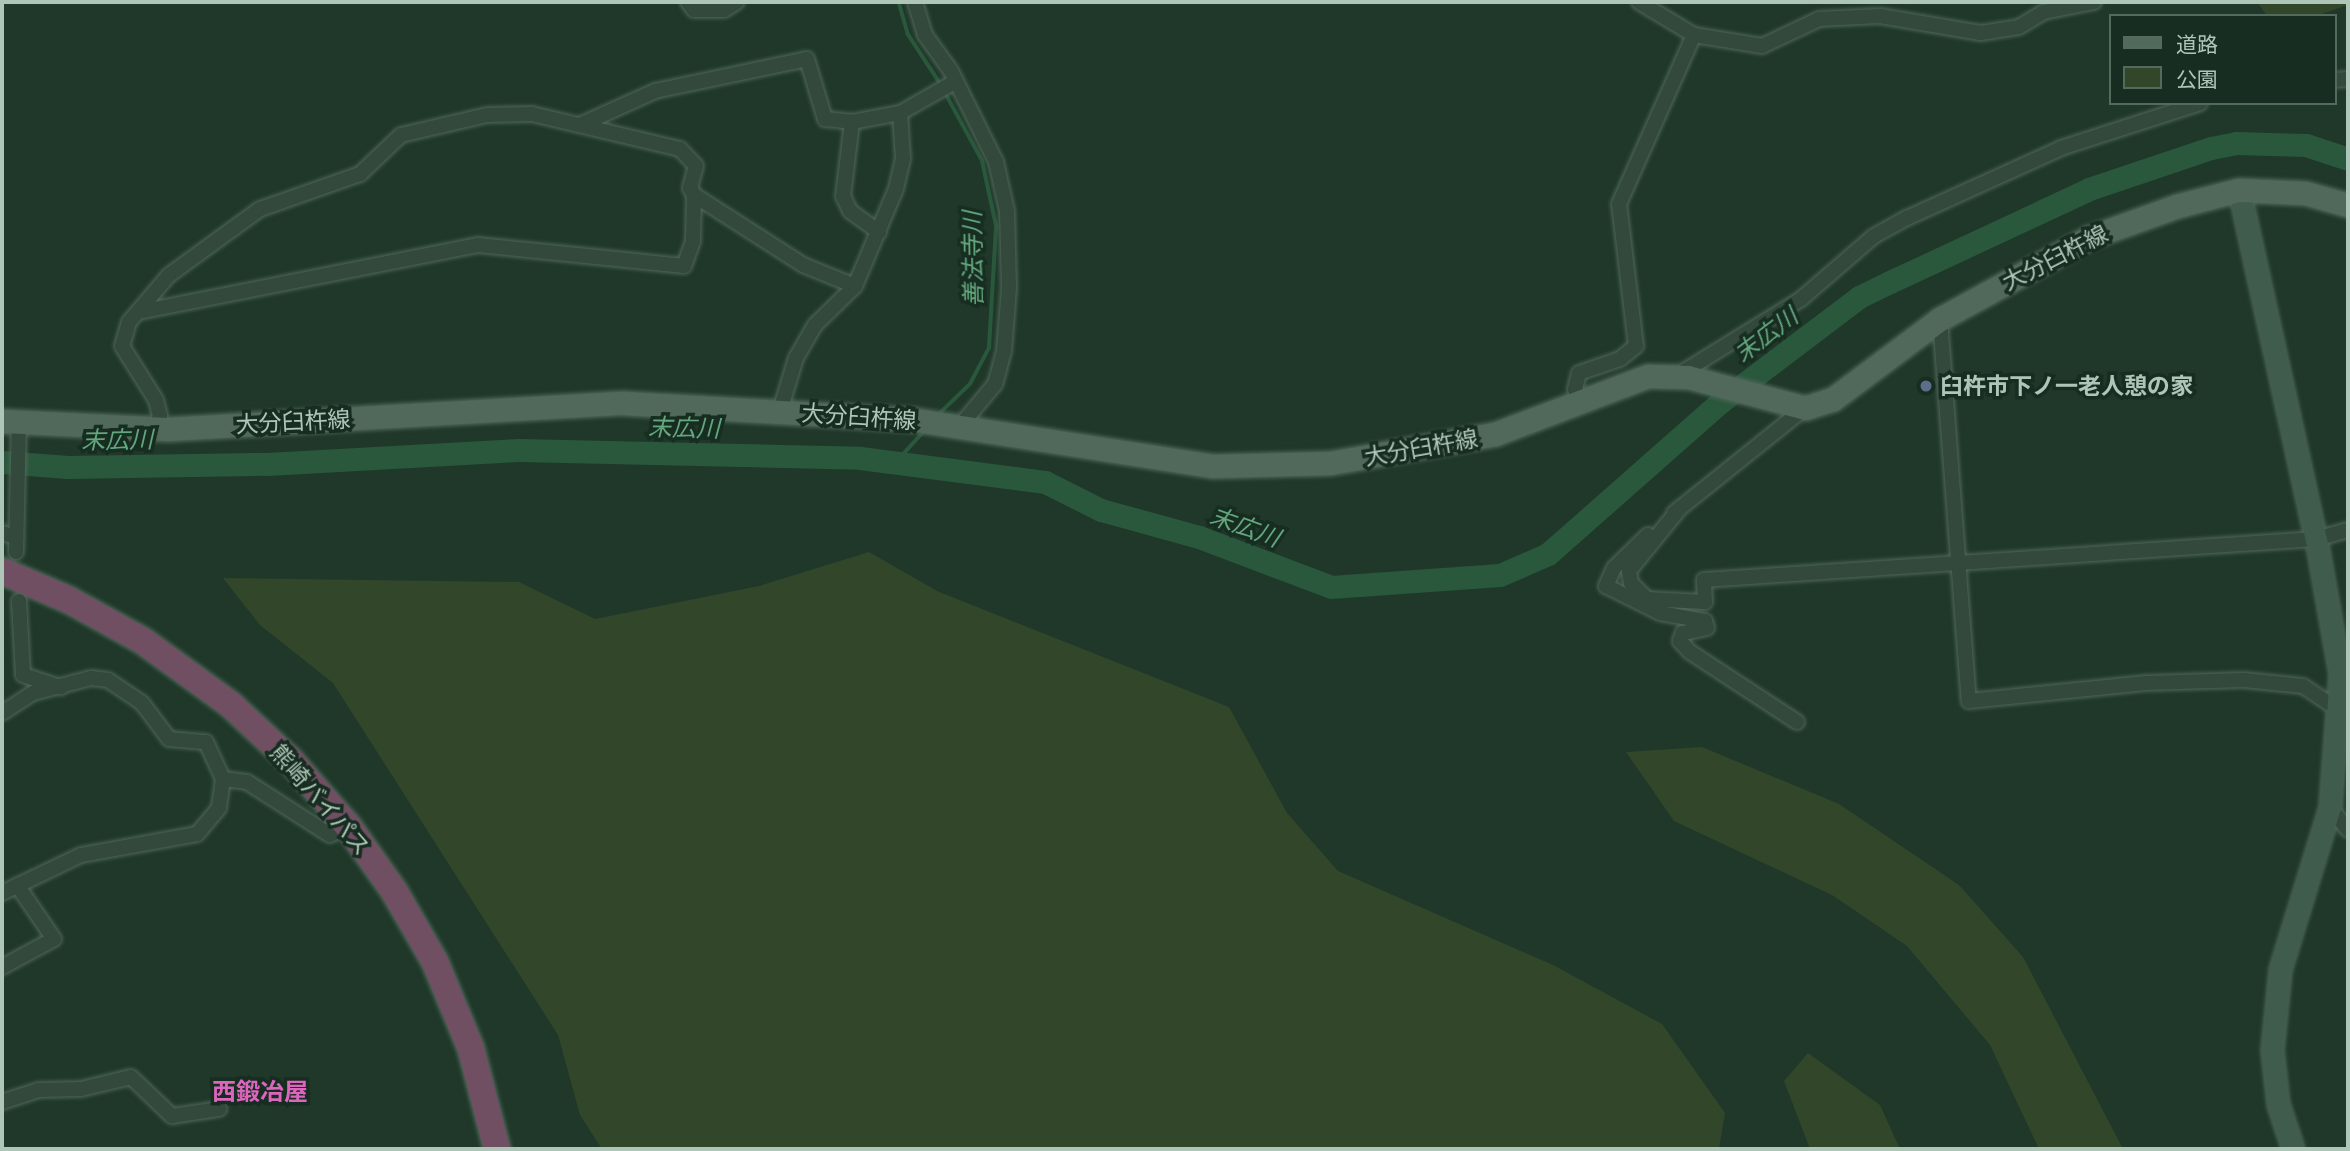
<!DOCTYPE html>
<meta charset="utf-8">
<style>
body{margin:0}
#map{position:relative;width:2350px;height:1151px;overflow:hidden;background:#1f3829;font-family:Ubuntu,"Noto Sans JP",sans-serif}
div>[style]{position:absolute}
.green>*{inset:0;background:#32462a}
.stream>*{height:3.5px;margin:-1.75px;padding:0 1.75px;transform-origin:1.75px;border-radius:1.75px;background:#2a583c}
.river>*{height:23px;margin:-11.5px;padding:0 11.5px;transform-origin:11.5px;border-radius:11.5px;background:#2a583c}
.roads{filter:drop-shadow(0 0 2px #50675a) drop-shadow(0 0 2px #50675a)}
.street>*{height:14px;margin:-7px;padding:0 7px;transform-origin:7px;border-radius:7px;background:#33493c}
.secondary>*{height:21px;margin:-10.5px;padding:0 10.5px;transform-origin:10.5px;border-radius:10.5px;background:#405c4d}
.primary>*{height:23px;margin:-11.5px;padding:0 11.5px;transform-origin:11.5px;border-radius:11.5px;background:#50695a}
.highway>*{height:26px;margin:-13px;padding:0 13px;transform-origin:13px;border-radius:13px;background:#6f4f61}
.dots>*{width:19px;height:19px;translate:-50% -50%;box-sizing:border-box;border:4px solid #182d21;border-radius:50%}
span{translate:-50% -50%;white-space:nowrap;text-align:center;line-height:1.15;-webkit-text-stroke:7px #182d21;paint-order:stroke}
.street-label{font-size:23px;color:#adc6b8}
.poi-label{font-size:23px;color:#adc6b8;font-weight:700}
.left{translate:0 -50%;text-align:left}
.water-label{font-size:24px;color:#63a77e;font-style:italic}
.neighbourhood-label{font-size:24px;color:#dc66bd;font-weight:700}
.frame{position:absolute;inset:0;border:4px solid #adc6b8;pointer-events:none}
.legend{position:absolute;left:2109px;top:14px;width:228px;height:91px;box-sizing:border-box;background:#182d21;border:2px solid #546a5d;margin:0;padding:9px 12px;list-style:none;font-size:21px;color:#adc6b8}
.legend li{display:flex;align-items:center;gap:14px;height:35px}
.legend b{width:35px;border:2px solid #546a5d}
</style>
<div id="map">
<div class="green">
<i style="clip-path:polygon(2257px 2px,2348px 2px,2348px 5px,2316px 16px,2267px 16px)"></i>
<i style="clip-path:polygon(869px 552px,937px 591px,1229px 707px,1287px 813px,1338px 871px,1553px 965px,1662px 1024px,1725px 1113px,1719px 1149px,602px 1149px,580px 1115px,558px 1035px,333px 683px,260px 625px,223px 578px,519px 582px,595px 619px,759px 586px)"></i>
<i style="clip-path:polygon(1702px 747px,1839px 804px,1959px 885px,2023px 957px,2122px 1147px,2039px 1149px,1990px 1045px,1907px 946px,1832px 895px,1674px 821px,1626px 752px)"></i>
<i style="clip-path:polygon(1808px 1053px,1880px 1105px,1900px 1149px,1810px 1149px,1784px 1081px)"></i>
</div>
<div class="stream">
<i style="left:899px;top:2px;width:33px;rotate:74deg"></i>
<i style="left:908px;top:34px;width:62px;rotate:56.8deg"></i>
<i style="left:940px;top:413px;width:42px;rotate:-44deg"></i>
<i style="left:970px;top:384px;width:41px;rotate:-62.2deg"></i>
<i style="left:989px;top:348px;width:122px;rotate:-86.7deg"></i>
<i style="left:996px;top:226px;width:66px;rotate:-102.2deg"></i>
<i style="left:982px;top:161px;width:77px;rotate:-118.6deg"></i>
<i style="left:897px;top:461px;width:43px;rotate:-47.8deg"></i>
</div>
<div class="river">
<i style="left:2px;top:462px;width:66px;rotate:4.3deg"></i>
<i style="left:68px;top:467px;width:199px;rotate:-0.9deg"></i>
<i style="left:267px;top:464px;width:252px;rotate:-3.2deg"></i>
<i style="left:519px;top:450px;width:341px;rotate:1.3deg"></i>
<i style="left:860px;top:458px;width:187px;rotate:7.4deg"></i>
<i style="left:1045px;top:482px;width:63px;rotate:26.6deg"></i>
<i style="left:1101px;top:510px;width:102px;rotate:15.4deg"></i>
<i style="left:1199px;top:537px;width:141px;rotate:20.7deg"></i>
<i style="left:1331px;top:587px;width:169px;rotate:-4.1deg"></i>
<i style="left:1500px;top:575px;width:52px;rotate:-23.6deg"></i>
<i style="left:1548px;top:554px;width:228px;rotate:-41.4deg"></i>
<i style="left:1719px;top:403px;width:176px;rotate:-37.1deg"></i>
<i style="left:1859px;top:297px;width:34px;rotate:-26deg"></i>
<i style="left:1890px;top:282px;width:220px;rotate:-25deg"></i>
<i style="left:2089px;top:189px;width:129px;rotate:-18.6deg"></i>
<i style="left:2211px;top:148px;width:25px;rotate:-11deg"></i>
<i style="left:2236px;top:143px;width:70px;rotate:1.6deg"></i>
<i style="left:2306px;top:145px;width:44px;rotate:18.4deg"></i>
</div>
<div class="roads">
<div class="street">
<i style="left:688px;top:2px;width:10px;rotate:53deg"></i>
<i style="left:694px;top:10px;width:30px"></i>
<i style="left:724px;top:10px;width:15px;rotate:-32deg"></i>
<i style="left:915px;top:2px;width:34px;rotate:73deg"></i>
<i style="left:925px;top:35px;width:44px;rotate:54.2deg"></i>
<i style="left:951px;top:71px;width:102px;rotate:63.7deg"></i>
<i style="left:996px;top:162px;width:50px;rotate:77.3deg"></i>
<i style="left:1007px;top:211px;width:77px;rotate:88.5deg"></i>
<i style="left:1009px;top:288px;width:63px;rotate:94.5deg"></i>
<i style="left:1004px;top:351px;width:34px;rotate:105deg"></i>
<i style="left:995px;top:384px;width:55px;rotate:129.8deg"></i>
<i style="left:1639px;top:2px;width:64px;rotate:31deg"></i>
<i style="left:1694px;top:35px;width:69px;rotate:9.2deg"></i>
<i style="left:1762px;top:46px;width:63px;rotate:-25.3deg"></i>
<i style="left:1819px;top:19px;width:61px;rotate:-2.8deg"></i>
<i style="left:1880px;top:16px;width:102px;rotate:9.6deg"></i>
<i style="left:1981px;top:33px;width:38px;rotate:-9deg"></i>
<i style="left:2019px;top:27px;width:29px;rotate:-31deg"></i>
<i style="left:2044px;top:12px;width:51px;rotate:-11.3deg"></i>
<i style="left:2334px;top:80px;width:14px;rotate:-4deg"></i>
<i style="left:852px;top:122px;width:75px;rotate:96.9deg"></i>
<i style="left:843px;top:196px;width:17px;rotate:65deg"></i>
<i style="left:850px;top:211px;width:36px;rotate:36deg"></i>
<i style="left:582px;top:124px;width:80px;rotate:-24.3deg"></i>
<i style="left:655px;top:91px;width:155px;rotate:-11.9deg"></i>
<i style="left:807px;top:59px;width:63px;rotate:73.3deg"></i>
<i style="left:825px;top:119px;width:27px;rotate:6deg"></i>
<i style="left:852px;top:122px;width:49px;rotate:-10.6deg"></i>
<i style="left:694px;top:195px;width:130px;rotate:32.7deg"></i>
<i style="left:803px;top:265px;width:56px;rotate:22deg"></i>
<i style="left:139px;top:312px;width:346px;rotate:-11.2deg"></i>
<i style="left:478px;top:245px;width:207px;rotate:5.8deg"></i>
<i style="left:684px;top:266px;width:27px;rotate:-70deg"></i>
<i style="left:693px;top:241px;width:46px;rotate:-88.8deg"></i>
<i style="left:694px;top:195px;width:8px;rotate:-120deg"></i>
<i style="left:690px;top:188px;width:23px;rotate:-75deg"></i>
<i style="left:696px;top:166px;width:23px;rotate:-133deg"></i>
<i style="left:680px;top:149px;width:152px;rotate:-166.7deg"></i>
<i style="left:532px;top:114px;width:45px;rotate:178.7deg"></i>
<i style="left:487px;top:115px;width:88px;rotate:166.9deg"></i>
<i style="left:401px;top:135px;width:57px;rotate:136.4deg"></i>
<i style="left:360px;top:174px;width:106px;rotate:160.7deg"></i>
<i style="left:260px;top:209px;width:112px;rotate:144deg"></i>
<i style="left:169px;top:275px;width:62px;rotate:130.4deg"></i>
<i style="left:129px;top:322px;width:25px;rotate:106deg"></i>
<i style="left:122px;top:346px;width:64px;rotate:57.8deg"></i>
<i style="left:156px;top:400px;width:16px;rotate:76deg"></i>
<i style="left:160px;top:416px;width:13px;rotate:108deg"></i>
<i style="left:1940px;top:319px;width:383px;rotate:85.7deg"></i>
<i style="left:1969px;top:701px;width:178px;rotate:-5.8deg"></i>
<i style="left:2146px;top:683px;width:98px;rotate:-1.8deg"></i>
<i style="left:2244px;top:680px;width:59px;rotate:5.8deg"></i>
<i style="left:2303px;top:686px;width:43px;rotate:33.7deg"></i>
<i style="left:2339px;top:710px;width:10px;rotate:-24deg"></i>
<i style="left:1678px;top:375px;width:145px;rotate:-31.7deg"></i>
<i style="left:1801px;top:299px;width:96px;rotate:-40.8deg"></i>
<i style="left:1874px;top:236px;width:38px;rotate:-29deg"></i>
<i style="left:1907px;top:218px;width:169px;rotate:-24.4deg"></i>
<i style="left:2061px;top:148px;width:146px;rotate:-17.9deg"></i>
<i style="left:1581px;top:403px;width:15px;rotate:-113deg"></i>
<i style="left:1575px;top:389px;width:16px;rotate:-76deg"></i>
<i style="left:1579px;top:373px;width:43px;rotate:-18.9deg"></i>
<i style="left:1620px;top:359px;width:21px;rotate:-39deg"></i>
<i style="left:1636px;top:346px;width:143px;rotate:-96.8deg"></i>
<i style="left:1619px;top:204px;width:185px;rotate:-66.1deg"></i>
<i style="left:780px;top:411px;width:55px;rotate:-73.2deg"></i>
<i style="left:796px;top:358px;width:38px;rotate:-60deg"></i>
<i style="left:815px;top:325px;width:56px;rotate:-44.3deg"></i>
<i style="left:855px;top:286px;width:105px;rotate:-67.1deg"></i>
<i style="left:896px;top:189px;width:31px;rotate:-77deg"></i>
<i style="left:903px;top:159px;width:46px;rotate:-93.7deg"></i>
<i style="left:900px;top:113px;width:64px;rotate:-29.7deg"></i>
<i style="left:1680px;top:508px;width:81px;rotate:129deg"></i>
<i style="left:1629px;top:571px;width:12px;rotate:81deg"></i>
<i style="left:1631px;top:583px;width:23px;rotate:45deg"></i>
<i style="left:1647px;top:599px;width:58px;rotate:3deg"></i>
<i style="left:1705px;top:602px;width:22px;rotate:-93deg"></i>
<i style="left:1704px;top:580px;width:613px;rotate:-3.83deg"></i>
<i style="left:2316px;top:539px;width:33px;rotate:-16deg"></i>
<i style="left:1674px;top:513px;width:168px;rotate:-38.7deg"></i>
<i style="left:2px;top:533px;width:15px;rotate:16deg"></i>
<i style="left:1648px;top:535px;width:47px;rotate:135.9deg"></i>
<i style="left:1614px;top:568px;width:20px;rotate:114deg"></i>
<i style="left:1606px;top:586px;width:60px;rotate:26.6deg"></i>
<i style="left:1660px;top:613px;width:46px;rotate:10.1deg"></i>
<i style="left:1705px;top:621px;width:7px;rotate:74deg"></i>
<i style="left:1707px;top:628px;width:25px;rotate:168deg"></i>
<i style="left:1683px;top:633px;width:9px;rotate:111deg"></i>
<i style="left:1680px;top:641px;width:15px;rotate:48deg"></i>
<i style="left:1690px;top:652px;width:128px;rotate:33.2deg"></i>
<i style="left:16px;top:552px;width:129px;rotate:-88.7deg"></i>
<i style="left:19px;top:601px;width:74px;rotate:86.9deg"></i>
<i style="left:23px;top:675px;width:40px;rotate:18deg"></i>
<i style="left:2px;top:713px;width:37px;rotate:-33deg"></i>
<i style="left:33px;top:693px;width:60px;rotate:-14.5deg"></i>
<i style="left:91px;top:678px;width:17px;rotate:7deg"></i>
<i style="left:108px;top:680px;width:41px;rotate:34.1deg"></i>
<i style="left:142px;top:703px;width:45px;rotate:53.1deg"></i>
<i style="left:169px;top:739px;width:37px;rotate:5deg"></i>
<i style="left:206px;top:742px;width:41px;rotate:65.3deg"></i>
<i style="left:223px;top:779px;width:29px;rotate:98deg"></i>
<i style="left:219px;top:808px;width:34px;rotate:130deg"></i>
<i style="left:197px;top:834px;width:118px;rotate:169.7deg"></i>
<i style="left:81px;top:855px;width:88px;rotate:154.3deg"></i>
<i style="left:223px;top:779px;width:24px;rotate:7deg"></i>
<i style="left:247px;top:782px;width:98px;rotate:32.6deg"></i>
<i style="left:330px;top:835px;width:20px;rotate:-27deg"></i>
<i style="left:2330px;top:807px;width:29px;rotate:52deg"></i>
<i style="left:2px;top:967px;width:59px;rotate:-28.3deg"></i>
<i style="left:54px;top:939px;width:65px;rotate:-124.4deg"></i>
<i style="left:2px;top:1102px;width:39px;rotate:-18deg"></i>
<i style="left:39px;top:1090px;width:42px;rotate:-1.4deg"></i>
<i style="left:81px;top:1089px;width:51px;rotate:-13.5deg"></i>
<i style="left:131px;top:1077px;width:57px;rotate:43.6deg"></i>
<i style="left:172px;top:1116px;width:48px;rotate:-8.5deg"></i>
</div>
<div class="secondary">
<i style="left:2239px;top:190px;width:357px;rotate:77.6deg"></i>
<i style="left:2316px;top:539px;width:137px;rotate:79.9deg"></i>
<i style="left:2340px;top:674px;width:133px;rotate:94.3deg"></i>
<i style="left:2330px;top:807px;width:170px;rotate:107.1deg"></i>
<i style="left:2280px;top:970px;width:80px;rotate:95.7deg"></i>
<i style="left:2272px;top:1050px;width:54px;rotate:83.7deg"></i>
<i style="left:2278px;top:1104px;width:47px;rotate:71.6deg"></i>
</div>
<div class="primary">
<i style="left:2px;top:421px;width:165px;rotate:2.8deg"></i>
<i style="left:167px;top:429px;width:458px;rotate:-3.3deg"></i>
<i style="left:624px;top:403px;width:292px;rotate:3.3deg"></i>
<i style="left:916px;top:420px;width:301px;rotate:8.8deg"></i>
<i style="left:1213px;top:466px;width:117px;rotate:-1.5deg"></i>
<i style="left:1330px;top:463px;width:168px;rotate:-10deg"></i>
<i style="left:1495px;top:434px;width:164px;rotate:-20.8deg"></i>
<i style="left:1648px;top:376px;width:40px;rotate:1.4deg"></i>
<i style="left:1688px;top:377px;width:121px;rotate:14.8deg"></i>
<i style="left:1805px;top:408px;width:29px;rotate:-18deg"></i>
<i style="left:1833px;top:399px;width:134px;rotate:-36.8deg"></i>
<i style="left:1940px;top:319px;width:169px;rotate:-28.7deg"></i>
<i style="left:2088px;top:238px;width:95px;rotate:-19.8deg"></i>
<i style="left:2177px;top:206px;width:64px;rotate:-14.5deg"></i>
<i style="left:2239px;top:190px;width:66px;rotate:2.6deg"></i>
<i style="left:2305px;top:193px;width:45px;rotate:15.6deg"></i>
</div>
<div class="highway">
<i style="left:2px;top:571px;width:73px;rotate:23.4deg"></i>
<i style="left:69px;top:600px;width:85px;rotate:29deg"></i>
<i style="left:143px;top:641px;width:109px;rotate:36deg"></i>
<i style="left:231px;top:705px;width:82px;rotate:43deg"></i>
<i style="left:291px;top:761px;width:86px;rotate:48.8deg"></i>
<i style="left:348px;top:826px;width:80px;rotate:54.7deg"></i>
<i style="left:394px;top:891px;width:82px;rotate:60deg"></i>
<i style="left:435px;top:962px;width:94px;rotate:67.5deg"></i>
<i style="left:471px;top:1049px;width:103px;rotate:75.4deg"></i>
</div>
</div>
<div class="dots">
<i style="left:1926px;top:386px;background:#5c6f8a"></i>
</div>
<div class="street-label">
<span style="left:2055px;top:258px;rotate:-27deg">大分臼杵線</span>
<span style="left:859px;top:417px;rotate:4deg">大分臼杵線</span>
<span style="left:293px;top:422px;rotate:-3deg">大分臼杵線</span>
<span style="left:1421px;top:448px;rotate:-10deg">大分臼杵線</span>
<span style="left:320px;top:800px;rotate:49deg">熊崎バイパス</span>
</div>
<div class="poi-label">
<span class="left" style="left:1940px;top:386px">臼杵市下ノ一老人憩の家</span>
</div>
<div class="water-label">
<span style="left:973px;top:259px;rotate:-91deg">善法寺川</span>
<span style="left:1766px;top:335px;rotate:-37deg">末広川</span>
<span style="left:684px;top:428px;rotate:1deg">末広川</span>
<span style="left:117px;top:440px;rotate:-1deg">末広川</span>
<span style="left:1245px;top:527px;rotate:20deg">末広川</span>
</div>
<div class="neighbourhood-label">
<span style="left:260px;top:1092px">西鍛冶屋</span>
</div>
<div class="frame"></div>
<ul class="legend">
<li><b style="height:9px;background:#50695a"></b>道路</li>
<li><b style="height:19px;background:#32462a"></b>公園</li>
</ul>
</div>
